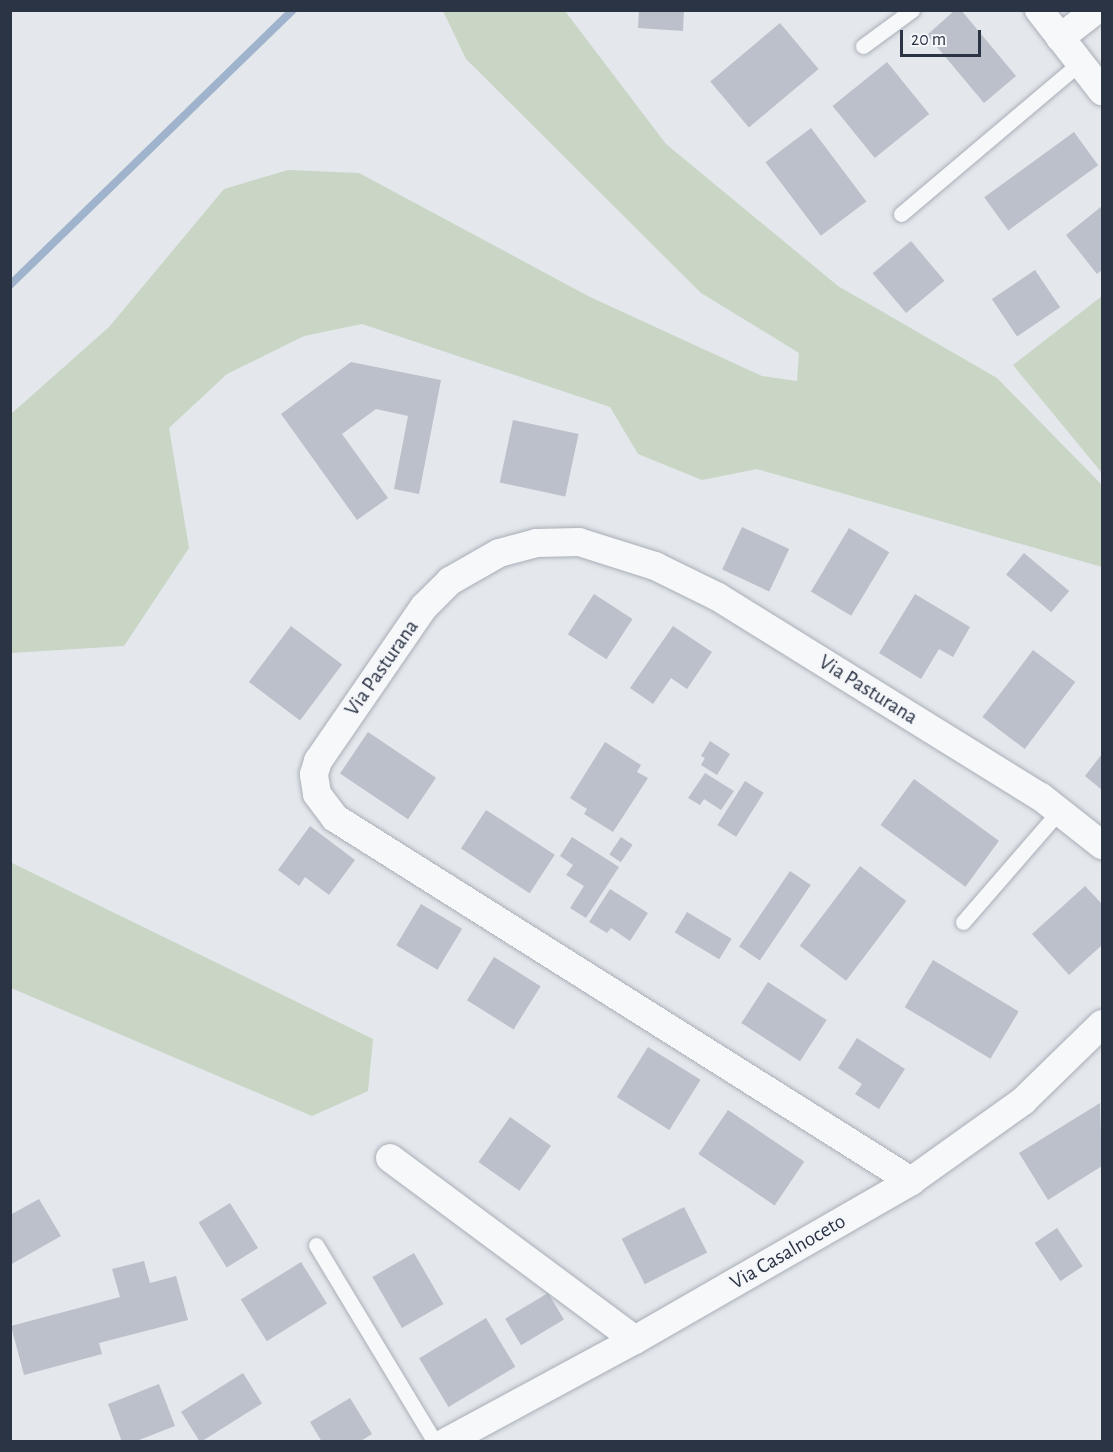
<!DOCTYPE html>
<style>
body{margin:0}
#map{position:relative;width:1113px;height:1452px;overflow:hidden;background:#e4e7ec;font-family:"Alegreya Sans",sans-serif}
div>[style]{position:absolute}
.green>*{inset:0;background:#c9d6c5}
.stream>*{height:8px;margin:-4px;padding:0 4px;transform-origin:4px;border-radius:4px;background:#9fb4cc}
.building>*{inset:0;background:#bbc0ca;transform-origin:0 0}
.roads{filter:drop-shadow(0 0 2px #a9aeb7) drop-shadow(0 0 2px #a9aeb7)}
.lane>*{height:15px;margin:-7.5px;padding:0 7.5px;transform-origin:7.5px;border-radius:7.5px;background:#f7f8fa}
.street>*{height:28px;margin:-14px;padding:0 14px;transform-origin:14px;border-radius:14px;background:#f7f8fa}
span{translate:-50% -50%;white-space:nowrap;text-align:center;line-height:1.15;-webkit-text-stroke:4.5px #f4f6f9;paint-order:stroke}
.street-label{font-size:21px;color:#2b3445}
.frame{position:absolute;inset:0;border:12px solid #2b3445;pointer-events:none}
.scale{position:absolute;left:900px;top:30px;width:81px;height:27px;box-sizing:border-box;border:3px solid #2b3445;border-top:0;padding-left:8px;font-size:18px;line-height:21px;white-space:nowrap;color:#2b3445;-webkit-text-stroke:4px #f4f6f9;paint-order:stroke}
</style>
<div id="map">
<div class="green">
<i style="clip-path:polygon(443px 11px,565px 11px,666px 144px,838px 286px,997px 378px,1102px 485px,1102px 567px,757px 469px,702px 480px,638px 454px,610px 407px,362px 324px,304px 336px,227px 374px,169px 428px,189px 548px,124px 646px,11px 653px,11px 414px,109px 327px,224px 189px,288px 170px,359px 173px,590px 297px,762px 376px,797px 381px,799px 353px,701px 293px,466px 59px)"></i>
<i style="clip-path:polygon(1102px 296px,1102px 473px,1013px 365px)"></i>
<i style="clip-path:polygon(10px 862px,373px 1039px,368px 1091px,312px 1116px,11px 988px)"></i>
</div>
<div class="stream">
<i style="left:10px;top:285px;width:395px;rotate:-44.2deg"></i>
</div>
<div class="building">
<i style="clip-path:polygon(639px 10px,684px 10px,683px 31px,638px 28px)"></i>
<i style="clip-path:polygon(955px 10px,961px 10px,1016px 76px,984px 103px,927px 35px)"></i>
<i style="left:780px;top:23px;width:60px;height:91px;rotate:50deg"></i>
<i style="left:887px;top:62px;width:67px;height:70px;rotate:51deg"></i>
<i style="left:811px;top:128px;width:92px;height:57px;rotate:53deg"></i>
<i style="left:1074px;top:132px;width:41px;height:111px;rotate:54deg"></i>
<i style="clip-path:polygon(1102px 206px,1102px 270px,1097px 274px,1066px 235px)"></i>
<i style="left:911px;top:241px;width:52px;height:50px;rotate:50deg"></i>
<i style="left:1035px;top:270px;width:45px;height:52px;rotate:56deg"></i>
<i style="clip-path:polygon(351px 362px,441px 380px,419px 494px,394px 489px,408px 416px,376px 409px,342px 434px,388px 498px,357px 520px,281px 414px)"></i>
<i style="left:513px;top:420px;width:67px;height:64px;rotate:12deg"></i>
<i style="left:742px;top:527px;width:52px;height:47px;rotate:25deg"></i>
<i style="left:849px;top:528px;width:47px;height:74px;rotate:31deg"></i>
<i style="left:1024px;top:553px;width:59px;height:28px;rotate:40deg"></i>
<i style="left:594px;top:594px;width:46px;height:48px;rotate:33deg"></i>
<i style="clip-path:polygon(915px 594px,970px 627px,953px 657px,939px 649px,921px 679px,879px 653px)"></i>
<i style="left:291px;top:626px;width:64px;height:70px;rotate:37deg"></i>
<i style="clip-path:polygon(673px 626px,712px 652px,687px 689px,671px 678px,653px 704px,630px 688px)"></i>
<i style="left:1033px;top:650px;width:53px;height:84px;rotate:37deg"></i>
<i style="left:368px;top:732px;width:82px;height:50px;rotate:34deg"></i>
<i style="clip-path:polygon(710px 741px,730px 754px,717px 775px,701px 765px,705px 758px,701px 756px)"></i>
<i style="clip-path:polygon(605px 742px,641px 765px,637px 772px,648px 778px,613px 832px,584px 814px,587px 809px,570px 798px)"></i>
<i style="clip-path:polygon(1102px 754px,1102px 790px,1085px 776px)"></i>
<i style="clip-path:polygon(705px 773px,734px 791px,721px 810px,704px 799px,700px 805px,688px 798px)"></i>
<i style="left:914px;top:779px;width:105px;height:57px;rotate:36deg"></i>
<i style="left:745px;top:781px;width:22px;height:52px;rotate:32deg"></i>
<i style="left:486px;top:810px;width:82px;height:46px;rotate:33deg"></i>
<i style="clip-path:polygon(310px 826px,355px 860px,329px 895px,305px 877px,299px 886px,278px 870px)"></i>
<i style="clip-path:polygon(572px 837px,619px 867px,586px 918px,570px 908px,584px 886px,566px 875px,573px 865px,560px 856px)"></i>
<i style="left:621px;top:837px;width:14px;height:21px;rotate:34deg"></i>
<i style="left:860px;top:866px;width:58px;height:100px;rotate:37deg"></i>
<i style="left:790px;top:871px;width:25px;height:91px;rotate:34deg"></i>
<i style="clip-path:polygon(1085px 886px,1102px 904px,1102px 945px,1069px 975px,1032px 934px)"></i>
<i style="clip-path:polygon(610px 889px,648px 913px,630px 941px,611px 928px,607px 933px,589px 922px)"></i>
<i style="left:421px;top:904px;width:48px;height:48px;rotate:31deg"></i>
<i style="left:687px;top:912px;width:52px;height:24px;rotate:31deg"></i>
<i style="left:494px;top:957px;width:55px;height:51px;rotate:32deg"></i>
<i style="left:933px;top:960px;width:100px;height:55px;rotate:31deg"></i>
<i style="left:768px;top:982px;width:70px;height:49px;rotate:33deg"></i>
<i style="clip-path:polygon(857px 1038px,905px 1069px,879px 1109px,855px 1094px,862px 1084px,838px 1068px)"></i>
<i style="left:648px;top:1047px;width:62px;height:59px;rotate:32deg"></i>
<i style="clip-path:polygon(1100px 1103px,1102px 1166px,1048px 1200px,1019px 1153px)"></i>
<i style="left:728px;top:1110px;width:92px;height:53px;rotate:34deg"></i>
<i style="left:510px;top:1117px;width:50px;height:55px;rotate:35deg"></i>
<i style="clip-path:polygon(39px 1199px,61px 1236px,10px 1265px,10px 1215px)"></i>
<i style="left:230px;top:1203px;width:53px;height:37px;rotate:58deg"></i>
<i style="left:684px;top:1207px;width:51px;height:70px;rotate:63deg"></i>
<i style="left:1057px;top:1228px;width:46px;height:27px;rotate:56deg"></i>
<i style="left:414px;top:1253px;width:59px;height:48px;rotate:60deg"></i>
<i style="clip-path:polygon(144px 1261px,150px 1283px,176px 1276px,188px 1320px,99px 1343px,102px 1354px,24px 1375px,11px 1326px,120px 1297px,112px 1269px)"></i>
<i style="left:301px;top:1262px;width:49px;height:71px;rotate:58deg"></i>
<i style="left:548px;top:1293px;width:31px;height:50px;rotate:59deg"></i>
<i style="left:486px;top:1318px;width:57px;height:78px;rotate:59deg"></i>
<i style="left:243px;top:1373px;width:36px;height:73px;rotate:58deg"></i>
<i style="clip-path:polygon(159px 1384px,175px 1426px,134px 1442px,122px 1442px,108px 1404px)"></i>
<i style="clip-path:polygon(350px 1398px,372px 1434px,359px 1442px,322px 1442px,310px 1422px)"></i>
</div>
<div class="roads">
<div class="lane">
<i style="left:863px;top:46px;width:61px;rotate:-36.3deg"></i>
<i style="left:901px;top:214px;width:234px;rotate:-40.2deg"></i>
<i style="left:963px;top:922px;width:147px;rotate:-49.1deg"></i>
<i style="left:316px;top:1245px;width:230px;rotate:58.9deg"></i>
</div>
<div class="street">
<i style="left:1039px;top:10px;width:103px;rotate:52.1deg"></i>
<i style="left:1060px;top:38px;width:46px;rotate:-37.9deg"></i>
<i style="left:390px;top:1158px;width:305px;rotate:36.6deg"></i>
<i style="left:911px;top:1181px;width:681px;rotate:-147.78deg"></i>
<i style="left:335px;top:818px;width:30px;rotate:-127deg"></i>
<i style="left:317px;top:794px;width:20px;rotate:-99deg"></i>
<i style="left:314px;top:774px;width:14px;rotate:-73deg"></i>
<i style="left:318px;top:761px;width:187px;rotate:-55.5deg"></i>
<i style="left:424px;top:607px;width:37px;rotate:-45deg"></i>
<i style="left:450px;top:581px;width:56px;rotate:-29.7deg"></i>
<i style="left:499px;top:553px;width:38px;rotate:-15deg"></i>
<i style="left:536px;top:543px;width:43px;rotate:-1.3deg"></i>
<i style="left:579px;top:542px;width:80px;rotate:17.5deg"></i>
<i style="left:655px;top:566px;width:70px;rotate:26.2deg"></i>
<i style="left:718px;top:597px;width:380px;rotate:31.8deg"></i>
<i style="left:1041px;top:797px;width:78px;rotate:38.2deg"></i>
<i style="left:446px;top:1442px;width:215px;rotate:-28.4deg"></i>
<i style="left:635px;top:1340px;width:319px;rotate:-29.9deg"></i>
<i style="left:911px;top:1181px;width:138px;rotate:-35.5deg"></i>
<i style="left:1023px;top:1101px;width:110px;rotate:-44.3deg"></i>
</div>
</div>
<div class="street-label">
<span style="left:382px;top:668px;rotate:-55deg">Via Pasturana</span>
<span style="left:868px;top:690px;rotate:32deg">Via Pasturana</span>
<span style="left:788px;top:1252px;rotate:-30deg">Via Casalnoceto</span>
</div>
<div class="frame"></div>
<div class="scale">20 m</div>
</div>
